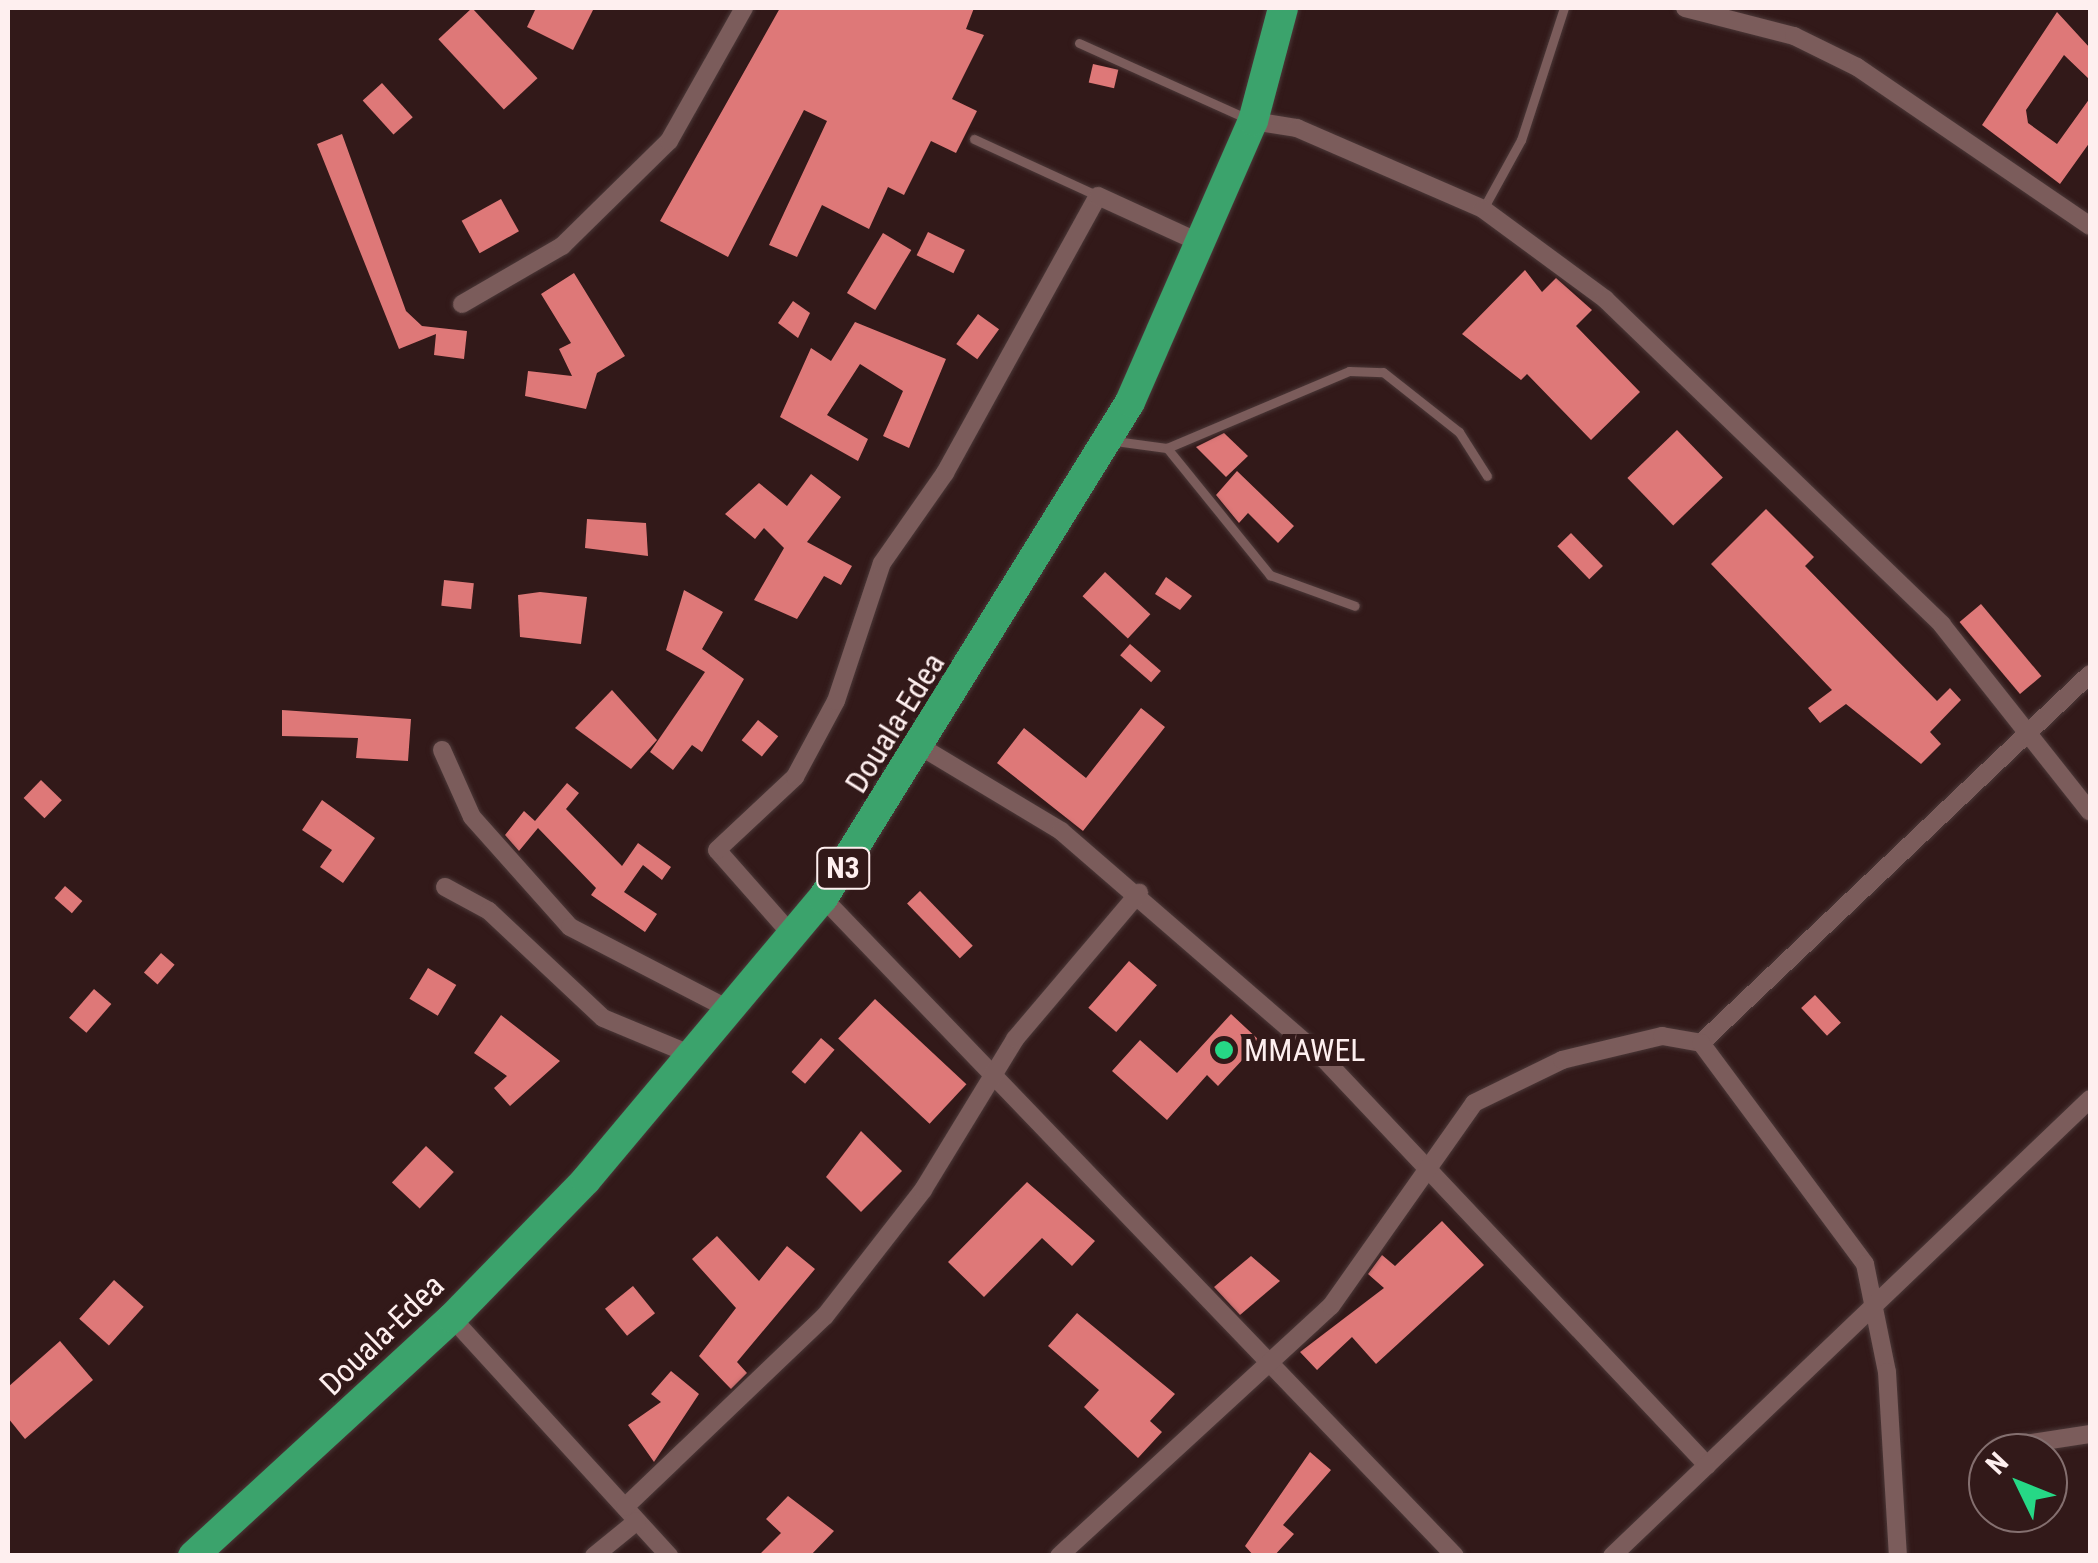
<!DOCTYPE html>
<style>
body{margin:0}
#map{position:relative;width:2098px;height:1563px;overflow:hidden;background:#321919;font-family:"Roboto Condensed",sans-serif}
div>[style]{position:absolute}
.building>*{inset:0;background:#de7878;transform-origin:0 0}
.roads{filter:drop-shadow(0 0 2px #4b3838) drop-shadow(0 0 2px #4b3838)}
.service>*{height:9px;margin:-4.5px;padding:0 4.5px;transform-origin:4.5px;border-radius:4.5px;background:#7b5c5b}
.minor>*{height:18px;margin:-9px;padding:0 9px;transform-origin:9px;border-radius:9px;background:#7b5c5b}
.trunk>*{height:30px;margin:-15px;padding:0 15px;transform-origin:15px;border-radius:15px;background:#3ba36c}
.dots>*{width:28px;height:28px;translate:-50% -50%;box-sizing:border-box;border:5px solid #321919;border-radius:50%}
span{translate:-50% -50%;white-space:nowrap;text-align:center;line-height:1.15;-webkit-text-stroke:10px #321919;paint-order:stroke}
.shield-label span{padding:2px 8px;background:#321919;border:2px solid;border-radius:8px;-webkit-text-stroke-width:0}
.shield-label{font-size:30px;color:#feefef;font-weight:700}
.street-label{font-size:32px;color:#feefef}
.poi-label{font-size:32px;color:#feefef}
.left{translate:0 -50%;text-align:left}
.frame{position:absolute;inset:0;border:10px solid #feefef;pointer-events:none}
.north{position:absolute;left:1968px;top:1433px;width:100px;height:100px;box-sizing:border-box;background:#321919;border:2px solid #846f6f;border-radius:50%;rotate:313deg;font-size:28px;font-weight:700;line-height:40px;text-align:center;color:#feefef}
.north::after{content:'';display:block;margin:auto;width:35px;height:45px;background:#26d886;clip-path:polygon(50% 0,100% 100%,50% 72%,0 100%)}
</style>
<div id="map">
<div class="building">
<i style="left:472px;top:8px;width:96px;height:46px;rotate:47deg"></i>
<i style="clip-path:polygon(536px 8px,594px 8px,573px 50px,527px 27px)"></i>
<i style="clip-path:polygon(780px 8px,974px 8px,966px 29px,984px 35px,952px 99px,977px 111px,956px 153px,931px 141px,904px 195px,888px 187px,869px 229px,822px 205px,797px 257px,769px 245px,827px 121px,804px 110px,728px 257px,660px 221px)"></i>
<i style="clip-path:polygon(2057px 12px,2090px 48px,2090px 80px,2064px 55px,2026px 110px,2028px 123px,2057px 144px,2090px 98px,2090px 142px,2060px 184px,1982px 125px)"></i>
<i style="left:1093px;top:64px;width:26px;height:19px;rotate:13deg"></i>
<i style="left:382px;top:83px;width:46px;height:26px;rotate:48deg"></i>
<i style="clip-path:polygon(342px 134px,406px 311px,422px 326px,467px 331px,464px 359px,434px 355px,436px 334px,399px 349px,317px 144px)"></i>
<i style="left:501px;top:199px;width:37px;height:45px;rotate:61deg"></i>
<i style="left:928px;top:232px;width:41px;height:26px;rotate:26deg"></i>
<i style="left:883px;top:233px;width:33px;height:70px;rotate:31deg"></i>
<i style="clip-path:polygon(1525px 270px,1542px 292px,1556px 278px,1592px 310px,1576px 326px,1640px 392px,1591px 440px,1527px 374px,1521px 380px,1462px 334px)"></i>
<i style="clip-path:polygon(574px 273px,625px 356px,597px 373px,586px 409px,525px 396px,528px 371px,572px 376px,559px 349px,571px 343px,541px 294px)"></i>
<i style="clip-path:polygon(793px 301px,810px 313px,798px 338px,778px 323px)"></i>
<i style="left:978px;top:314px;width:26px;height:37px;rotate:36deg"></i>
<i style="clip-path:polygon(855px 322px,946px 359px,909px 448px,883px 436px,903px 391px,860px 364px,827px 415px,868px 439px,858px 461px,780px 417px,811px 348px,831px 361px)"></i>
<i style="left:1677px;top:430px;width:66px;height:69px;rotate:46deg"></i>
<i style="clip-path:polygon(1224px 433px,1248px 456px,1226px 477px,1196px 447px)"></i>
<i style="clip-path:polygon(1237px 471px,1294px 526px,1278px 543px,1248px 513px,1239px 523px,1216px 495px)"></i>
<i style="clip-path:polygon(811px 474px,841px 497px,807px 542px,852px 566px,841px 585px,824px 576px,797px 619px,754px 600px,784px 548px,764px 528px,755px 539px,725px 514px,759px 483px,787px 506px)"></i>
<i style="clip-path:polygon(1766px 509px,1814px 557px,1805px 566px,1937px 701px,1950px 688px,1961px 700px,1930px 732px,1941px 744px,1921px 764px,1846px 704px,1820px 723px,1808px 708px,1832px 690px,1711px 564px)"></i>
<i style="clip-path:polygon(587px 519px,646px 523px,648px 556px,585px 548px)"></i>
<i style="left:1571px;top:533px;width:46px;height:19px;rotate:46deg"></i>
<i style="left:1105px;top:572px;width:62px;height:33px;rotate:43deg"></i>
<i style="clip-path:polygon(1166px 577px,1192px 596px,1180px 610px,1155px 594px)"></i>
<i style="left:444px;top:580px;width:30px;height:26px;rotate:6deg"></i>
<i style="clip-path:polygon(684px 590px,723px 612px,702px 649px,744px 679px,702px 752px,692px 745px,673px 770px,650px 752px,705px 672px,666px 650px)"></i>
<i style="clip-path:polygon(540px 592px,587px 597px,581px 644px,520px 637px,518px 595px)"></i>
<i style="left:1981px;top:604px;width:94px;height:28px;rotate:50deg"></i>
<i style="left:1130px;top:644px;width:41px;height:15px;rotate:41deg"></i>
<i style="clip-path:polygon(612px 690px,657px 740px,631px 769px,575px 728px)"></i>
<i style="clip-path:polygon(1141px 708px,1165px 727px,1083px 831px,997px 763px,1024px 728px,1086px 778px)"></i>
<i style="clip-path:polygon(282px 710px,411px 719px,408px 761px,356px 758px,358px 738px,282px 736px)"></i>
<i style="left:758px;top:720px;width:26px;height:26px;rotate:39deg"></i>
<i style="left:41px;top:780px;width:29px;height:25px;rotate:44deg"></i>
<i style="clip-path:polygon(567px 783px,579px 793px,566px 809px,622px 866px,638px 843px,671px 867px,662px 880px,643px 865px,624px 892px,657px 914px,645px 932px,591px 895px,596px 888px,538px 828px,519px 851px,505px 835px,524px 811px,535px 821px)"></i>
<i style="clip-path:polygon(322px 800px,375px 838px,343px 883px,320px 867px,332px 850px,302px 830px)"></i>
<i style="left:65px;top:886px;width:23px;height:16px;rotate:41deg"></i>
<i style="left:920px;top:891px;width:76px;height:18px;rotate:46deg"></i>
<i style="left:161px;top:953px;width:18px;height:26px;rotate:41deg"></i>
<i style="left:1129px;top:961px;width:37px;height:62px;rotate:41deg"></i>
<i style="left:428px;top:968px;width:33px;height:36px;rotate:31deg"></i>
<i style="left:94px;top:989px;width:23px;height:38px;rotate:41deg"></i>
<i style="left:1815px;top:995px;width:38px;height:19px;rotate:47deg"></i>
<i style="left:875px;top:999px;width:125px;height:54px;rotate:43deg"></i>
<i style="clip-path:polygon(1231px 1014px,1260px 1041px,1218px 1086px,1207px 1075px,1167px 1120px,1112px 1071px,1140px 1040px,1177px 1073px)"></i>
<i style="clip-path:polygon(501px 1015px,560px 1061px,510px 1106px,494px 1088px,507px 1076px,474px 1053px)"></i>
<i style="left:821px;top:1038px;width:18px;height:45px;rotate:41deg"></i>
<i style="clip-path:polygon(861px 1131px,902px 1171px,861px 1212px,826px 1177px)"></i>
<i style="left:426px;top:1146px;width:38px;height:50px;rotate:43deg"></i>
<i style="clip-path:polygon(1027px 1182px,1095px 1241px,1072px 1266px,1042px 1238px,984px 1297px,948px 1262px)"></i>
<i style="clip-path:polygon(1442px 1221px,1484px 1265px,1376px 1364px,1352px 1337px,1317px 1370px,1300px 1352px,1384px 1288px,1368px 1274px,1382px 1255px,1395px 1266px)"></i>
<i style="clip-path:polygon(717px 1236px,759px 1281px,787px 1246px,815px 1269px,737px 1362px,747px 1373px,731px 1389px,699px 1356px,736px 1308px,692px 1259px)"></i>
<i style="clip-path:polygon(1251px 1256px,1280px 1281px,1240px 1315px,1214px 1287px)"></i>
<i style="left:114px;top:1280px;width:40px;height:52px;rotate:42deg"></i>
<i style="left:633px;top:1286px;width:35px;height:36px;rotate:51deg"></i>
<i style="clip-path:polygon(1077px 1313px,1175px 1394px,1150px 1421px,1162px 1432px,1138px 1458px,1084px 1407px,1099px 1390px,1048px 1346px)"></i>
<i style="clip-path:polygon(60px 1341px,93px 1380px,25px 1439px,8px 1418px,8px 1387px)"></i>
<i style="clip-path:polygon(671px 1371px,699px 1394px,654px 1462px,628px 1425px,661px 1402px,651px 1394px)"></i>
<i style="clip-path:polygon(1310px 1452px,1331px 1470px,1283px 1525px,1294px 1534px,1274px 1556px,1254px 1556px,1245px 1546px)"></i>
<i style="clip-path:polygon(788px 1496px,834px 1531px,810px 1556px,758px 1556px,781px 1533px,766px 1519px)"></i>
</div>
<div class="roads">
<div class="service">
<i style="left:1079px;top:43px;width:188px;rotate:24.2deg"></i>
<i style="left:974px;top:139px;width:136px;rotate:24.7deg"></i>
<i style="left:1483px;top:209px;width:79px;rotate:-61.2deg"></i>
<i style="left:1521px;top:140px;width:139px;rotate:-72deg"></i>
<i style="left:1115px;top:441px;width:52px;rotate:7.7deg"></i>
<i style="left:1167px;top:448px;width:198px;rotate:-22.9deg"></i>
<i style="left:1349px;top:371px;width:34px;rotate:2deg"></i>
<i style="left:1383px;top:372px;width:97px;rotate:38.3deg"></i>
<i style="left:1459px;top:432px;width:52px;rotate:57.5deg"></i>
<i style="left:1167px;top:448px;width:164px;rotate:51deg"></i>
<i style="left:1270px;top:575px;width:90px;rotate:20deg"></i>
</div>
<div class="minor">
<i style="left:1685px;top:8px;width:113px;rotate:14.4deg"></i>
<i style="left:1794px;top:36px;width:70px;rotate:26.2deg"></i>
<i style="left:1857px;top:67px;width:282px;rotate:34.3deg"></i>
<i style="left:1253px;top:121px;width:45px;rotate:9deg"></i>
<i style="left:1297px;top:128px;width:203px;rotate:23.5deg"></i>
<i style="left:1483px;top:209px;width:152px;rotate:36.4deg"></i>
<i style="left:1605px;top:299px;width:469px;rotate:44deg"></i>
<i style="left:1942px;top:625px;width:238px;rotate:51.6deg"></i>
<i style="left:462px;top:304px;width:116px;rotate:-30.1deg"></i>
<i style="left:562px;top:246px;width:150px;rotate:-44.5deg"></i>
<i style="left:669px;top:141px;width:153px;rotate:-60.6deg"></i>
<i style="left:923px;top:748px;width:161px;rotate:31deg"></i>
<i style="left:1061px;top:831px;width:347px;rotate:40.9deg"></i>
<i style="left:1323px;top:1058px;width:560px;rotate:46.67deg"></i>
<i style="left:442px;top:750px;width:73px;rotate:65.9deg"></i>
<i style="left:472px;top:817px;width:147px;rotate:48.3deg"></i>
<i style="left:570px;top:927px;width:180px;rotate:27.4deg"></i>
<i style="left:445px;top:887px;width:50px;rotate:28.6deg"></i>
<i style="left:489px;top:911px;width:156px;rotate:43.2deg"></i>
<i style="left:603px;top:1018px;width:96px;rotate:22.6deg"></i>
<i style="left:823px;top:898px;width:912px;rotate:46.15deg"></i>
<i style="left:792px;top:935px;width:113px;rotate:-131.4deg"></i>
<i style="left:717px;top:850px;width:107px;rotate:-43.1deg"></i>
<i style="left:795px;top:777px;width:86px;rotate:-61.7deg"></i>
<i style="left:836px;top:701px;width:145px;rotate:-71.6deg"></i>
<i style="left:882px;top:563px;width:110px;rotate:-55deg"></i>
<i style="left:945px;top:473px;width:316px;rotate:-61.1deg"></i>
<i style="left:1098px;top:196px;width:115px;rotate:24.6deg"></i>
<i style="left:1701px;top:1043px;width:536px;rotate:-43.49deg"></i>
<i style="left:452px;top:1318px;width:322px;rotate:47.6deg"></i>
<i style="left:1999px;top:1448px;width:92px;rotate:-8.7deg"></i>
<i style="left:625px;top:1507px;width:277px;rotate:-43.7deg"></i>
<i style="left:825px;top:1316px;width:160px;rotate:-52.1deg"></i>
<i style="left:923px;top:1190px;width:177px;rotate:-58.6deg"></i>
<i style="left:1015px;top:1039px;width:192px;rotate:-49.7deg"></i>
<i style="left:594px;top:1556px;width:55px;rotate:-39.1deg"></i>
<i style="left:1059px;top:1556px;width:369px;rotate:-42.6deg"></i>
<i style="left:1331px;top:1306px;width:248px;rotate:-54.8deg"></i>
<i style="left:1474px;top:1103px;width:98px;rotate:-26deg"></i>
<i style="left:1562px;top:1060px;width:103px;rotate:-13.5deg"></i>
<i style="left:1662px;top:1036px;width:40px;rotate:10deg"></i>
<i style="left:1701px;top:1043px;width:275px;rotate:53.4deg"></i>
<i style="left:1865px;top:1264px;width:110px;rotate:78.5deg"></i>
<i style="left:1887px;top:1372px;width:184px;rotate:86.6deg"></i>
<i style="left:1612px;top:1556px;width:661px;rotate:-43.71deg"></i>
</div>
<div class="trunk">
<i style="left:193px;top:1556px;width:352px;rotate:-42.6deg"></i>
<i style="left:452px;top:1318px;width:192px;rotate:-45.8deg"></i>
<i style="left:586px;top:1180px;width:368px;rotate:-50deg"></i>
<i style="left:823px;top:898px;width:583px;rotate:-58.24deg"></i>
<i style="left:1130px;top:402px;width:307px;rotate:-66.4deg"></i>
<i style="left:1253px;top:121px;width:117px;rotate:-75.1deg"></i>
</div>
</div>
<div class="dots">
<i style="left:1224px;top:1050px;background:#26d886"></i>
</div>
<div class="shield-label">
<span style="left:843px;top:868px">N3</span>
</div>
<div class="street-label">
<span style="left:895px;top:723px;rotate:-58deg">Douala-Edea</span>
<span style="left:382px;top:1335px;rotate:-44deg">Douala-Edea</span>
</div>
<div class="poi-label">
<span class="left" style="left:1244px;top:1050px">MMAWEL</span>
</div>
<div class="frame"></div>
<div class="north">N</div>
</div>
